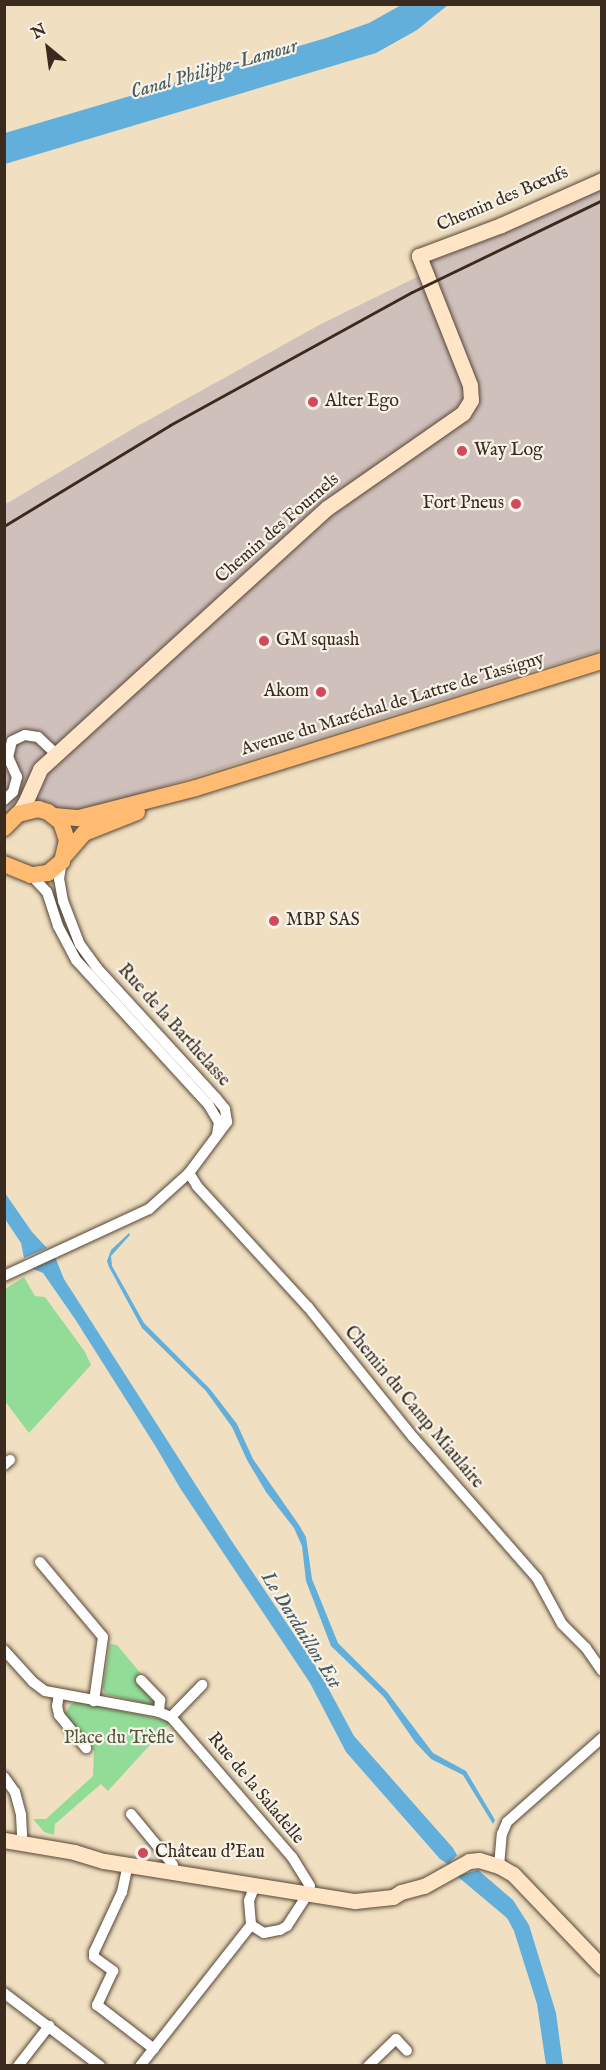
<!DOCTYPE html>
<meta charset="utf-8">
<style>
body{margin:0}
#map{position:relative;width:606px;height:2070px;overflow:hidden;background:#f0e0c1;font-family:"IM FELL English",serif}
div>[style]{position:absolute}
.industrial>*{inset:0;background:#d0c0bc}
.green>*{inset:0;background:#92dc97}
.water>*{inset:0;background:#63afdc}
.roads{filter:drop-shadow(0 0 2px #564536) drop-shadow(0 0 2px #564536)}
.street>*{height:10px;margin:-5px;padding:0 5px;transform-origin:5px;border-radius:5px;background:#fff}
.secondary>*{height:15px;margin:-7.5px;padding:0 7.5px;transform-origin:7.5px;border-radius:7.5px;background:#ffe4c6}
.primary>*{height:16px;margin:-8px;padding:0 8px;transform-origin:8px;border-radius:8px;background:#febb71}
.rail>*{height:3px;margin:-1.5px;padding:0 1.5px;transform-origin:1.5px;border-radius:1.5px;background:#3b2a1e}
.dots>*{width:16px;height:16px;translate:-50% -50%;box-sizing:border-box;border:3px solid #f7f3e8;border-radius:50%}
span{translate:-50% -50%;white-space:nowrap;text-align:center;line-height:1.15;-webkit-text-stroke:4.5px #f7f3e8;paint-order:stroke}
.street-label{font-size:18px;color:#3b2a1e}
.poi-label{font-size:18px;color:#3b2a1e}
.left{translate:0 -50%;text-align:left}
.right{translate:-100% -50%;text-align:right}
.park-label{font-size:18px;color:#51563c}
.water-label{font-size:20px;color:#495960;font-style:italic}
.frame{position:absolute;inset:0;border:6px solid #3b2a1e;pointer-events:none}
.north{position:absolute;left:18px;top:18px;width:60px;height:60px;-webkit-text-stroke:4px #f7f3e8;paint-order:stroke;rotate:331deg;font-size:16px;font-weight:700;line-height:24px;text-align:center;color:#3b2a1e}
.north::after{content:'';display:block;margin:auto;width:21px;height:27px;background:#3b2a1e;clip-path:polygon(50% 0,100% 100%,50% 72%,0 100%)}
</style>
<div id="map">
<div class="industrial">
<i style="clip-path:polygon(601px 185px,601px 650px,75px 814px,61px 812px,48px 802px,15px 805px,5px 815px,4px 505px,134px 428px,321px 324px,423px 274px,428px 259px)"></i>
</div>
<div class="green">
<i style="clip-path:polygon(24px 1277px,35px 1296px,45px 1297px,85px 1352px,91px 1365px,29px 1433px,4px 1400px,5px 1289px)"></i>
<i style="clip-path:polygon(110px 1644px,117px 1645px,142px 1675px,156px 1706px,105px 1694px,103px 1687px)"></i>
<i style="clip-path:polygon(77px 1702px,165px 1720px,169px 1724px,108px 1791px,101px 1784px,55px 1824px,54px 1835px,44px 1832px,33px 1819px,46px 1819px,93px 1776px,94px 1751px,65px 1714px,70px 1705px)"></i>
</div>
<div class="water">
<i style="clip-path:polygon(403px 4px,448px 5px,417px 30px,376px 53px,5px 164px,5px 133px,326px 38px,369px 23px)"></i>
<i style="clip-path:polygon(5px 1193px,32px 1232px,47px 1248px,24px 1258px,21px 1243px,5px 1219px)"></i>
<i style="clip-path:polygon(129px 1233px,130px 1235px,111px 1256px,112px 1266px,144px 1323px,210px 1389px,237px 1424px,253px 1459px,299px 1525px,306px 1537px,312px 1579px,338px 1643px,387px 1692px,433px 1753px,466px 1771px,495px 1820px,493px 1824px,463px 1775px,431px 1759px,415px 1742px,384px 1697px,331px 1646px,306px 1581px,302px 1546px,294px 1528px,266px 1492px,247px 1460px,232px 1427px,206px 1391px,142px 1328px,109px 1267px,107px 1261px,111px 1250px)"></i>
<i style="clip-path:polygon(55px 1257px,64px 1279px,231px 1540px,320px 1673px,354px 1736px,453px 1848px,457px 1855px,448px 1864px,440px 1859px,346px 1752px,310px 1683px,180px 1488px,156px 1447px,75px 1319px,43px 1273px,31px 1268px)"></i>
<i style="clip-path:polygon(478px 1870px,513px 1900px,529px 1925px,556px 2013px,563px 2065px,546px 2065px,537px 2004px,514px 1931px,507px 1918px,457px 1876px)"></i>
</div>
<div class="roads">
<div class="street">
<i style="left:4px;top:800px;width:12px;rotate:-42deg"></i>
<i style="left:13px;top:792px;width:16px;rotate:-75deg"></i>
<i style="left:17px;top:777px;width:22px;rotate:-114deg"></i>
<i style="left:8px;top:757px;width:16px;rotate:-76deg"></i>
<i style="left:12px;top:741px;width:14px;rotate:-25deg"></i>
<i style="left:25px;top:735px;width:13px;rotate:9deg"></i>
<i style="left:38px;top:737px;width:25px;rotate:43deg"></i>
<i style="left:31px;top:875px;width:23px;rotate:47deg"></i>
<i style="left:47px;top:892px;width:36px;rotate:72deg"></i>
<i style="left:58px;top:926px;width:38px;rotate:62deg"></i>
<i style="left:76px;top:960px;width:195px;rotate:47.5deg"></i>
<i style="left:208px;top:1104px;width:21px;rotate:59deg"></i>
<i style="left:219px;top:1122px;width:12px;rotate:99deg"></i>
<i style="left:189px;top:1173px;width:15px;rotate:58deg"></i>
<i style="left:197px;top:1186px;width:164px;rotate:47.5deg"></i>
<i style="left:308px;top:1307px;width:167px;rotate:51.1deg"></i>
<i style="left:413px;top:1437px;width:188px;rotate:48.7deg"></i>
<i style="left:537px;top:1578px;width:52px;rotate:61.5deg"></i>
<i style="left:562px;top:1624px;width:34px;rotate:45deg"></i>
<i style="left:586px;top:1648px;width:28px;rotate:55deg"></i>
<i style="left:4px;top:1276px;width:160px;rotate:-24.8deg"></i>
<i style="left:149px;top:1209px;width:54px;rotate:-42deg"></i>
<i style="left:189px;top:1173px;width:64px;rotate:-53.3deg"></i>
<i style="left:227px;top:1122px;width:13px;rotate:-99deg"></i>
<i style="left:225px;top:1109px;width:14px;rotate:-129deg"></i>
<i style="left:216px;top:1098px;width:176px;rotate:-132.5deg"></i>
<i style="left:97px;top:968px;width:29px;rotate:-126deg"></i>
<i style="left:80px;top:945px;width:47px;rotate:-111.1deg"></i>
<i style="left:63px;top:901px;width:22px;rotate:-100deg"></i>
<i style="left:59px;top:879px;width:18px;rotate:-81deg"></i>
<i style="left:4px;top:1465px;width:8px;rotate:-40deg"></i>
<i style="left:40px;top:1562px;width:98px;rotate:50deg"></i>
<i style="left:103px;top:1637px;width:65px;rotate:98deg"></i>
<i style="left:4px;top:1650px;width:43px;rotate:47.8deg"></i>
<i style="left:33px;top:1682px;width:15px;rotate:37deg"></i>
<i style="left:45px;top:1691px;width:116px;rotate:10.4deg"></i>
<i style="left:159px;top:1712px;width:13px;rotate:23deg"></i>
<i style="left:171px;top:1717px;width:185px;rotate:49.2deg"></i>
<i style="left:292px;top:1857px;width:34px;rotate:58deg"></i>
<i style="left:141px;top:1680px;width:28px;rotate:46deg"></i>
<i style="left:160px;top:1700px;width:12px;rotate:95deg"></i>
<i style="left:59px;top:1694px;width:12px;rotate:99deg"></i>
<i style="left:57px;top:1706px;width:9px;rotate:77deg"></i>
<i style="left:59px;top:1715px;width:43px;rotate:50.7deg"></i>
<i style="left:171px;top:1717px;width:45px;rotate:-45.9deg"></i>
<i style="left:4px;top:1777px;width:19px;rotate:54deg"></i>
<i style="left:15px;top:1792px;width:24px;rotate:75deg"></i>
<i style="left:21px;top:1815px;width:21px;rotate:87deg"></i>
<i style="left:131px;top:1814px;width:66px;rotate:50.5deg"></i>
<i style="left:128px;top:1864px;width:29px;rotate:102deg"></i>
<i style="left:122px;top:1892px;width:66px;rotate:115deg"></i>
<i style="left:94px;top:1952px;width:5px;rotate:90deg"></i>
<i style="left:94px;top:1957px;width:24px;rotate:36deg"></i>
<i style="left:113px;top:1971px;width:38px;rotate:115deg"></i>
<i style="left:97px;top:2005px;width:72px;rotate:37.7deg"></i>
<i style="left:499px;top:1866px;width:32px;rotate:-85deg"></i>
<i style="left:502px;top:1834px;width:13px;rotate:-67deg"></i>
<i style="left:507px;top:1822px;width:127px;rotate:-41.5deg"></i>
<i style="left:255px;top:1885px;width:17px;rotate:111deg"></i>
<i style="left:249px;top:1901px;width:24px;rotate:85deg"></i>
<i style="left:251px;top:1925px;width:15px;rotate:32deg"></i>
<i style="left:264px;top:1933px;width:16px;rotate:-11deg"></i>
<i style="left:280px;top:1930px;width:8px;rotate:-30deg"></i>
<i style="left:287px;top:1926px;width:38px;rotate:-57deg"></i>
<i style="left:4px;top:1993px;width:121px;rotate:37.2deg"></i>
<i style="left:18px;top:2066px;width:51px;rotate:-52.2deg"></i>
<i style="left:140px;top:2066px;width:179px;rotate:-51.8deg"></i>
<i style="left:368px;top:2066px;width:39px;rotate:-44deg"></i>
<i style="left:396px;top:2039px;width:16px;rotate:47deg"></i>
</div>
<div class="secondary">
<i style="left:18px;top:814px;width:13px;rotate:-58deg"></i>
<i style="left:25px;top:803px;width:37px;rotate:-66deg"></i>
<i style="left:40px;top:769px;width:388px;rotate:-42.3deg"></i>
<i style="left:327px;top:508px;width:166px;rotate:-34.9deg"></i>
<i style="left:463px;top:413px;width:15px;rotate:-58deg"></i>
<i style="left:471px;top:400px;width:15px;rotate:-94deg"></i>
<i style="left:470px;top:385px;width:139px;rotate:-111.6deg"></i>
<i style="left:419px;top:256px;width:88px;rotate:-20.7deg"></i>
<i style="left:501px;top:225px;width:111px;rotate:-24deg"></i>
<i style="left:4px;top:1840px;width:71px;rotate:9.7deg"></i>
<i style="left:74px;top:1852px;width:31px;rotate:17deg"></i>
<i style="left:104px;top:1861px;width:254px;rotate:9.1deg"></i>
<i style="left:355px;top:1901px;width:38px;rotate:-6deg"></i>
<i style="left:393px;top:1897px;width:9px;rotate:-32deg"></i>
<i style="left:401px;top:1892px;width:24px;rotate:-15deg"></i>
<i style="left:424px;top:1886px;width:51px;rotate:-29.1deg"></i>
<i style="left:469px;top:1861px;width:10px;rotate:-6deg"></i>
<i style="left:479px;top:1860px;width:21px;rotate:17deg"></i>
<i style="left:499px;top:1866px;width:16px;rotate:30deg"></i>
<i style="left:513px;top:1874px;width:129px;rotate:46.3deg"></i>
</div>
<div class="primary">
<i style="left:54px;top:816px;width:25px;rotate:5deg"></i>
<i style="left:79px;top:818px;width:121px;rotate:-14.4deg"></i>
<i style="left:196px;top:788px;width:425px;rotate:-17.4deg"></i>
<i style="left:4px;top:828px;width:20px;rotate:-45deg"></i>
<i style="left:18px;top:814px;width:21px;rotate:-14deg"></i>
<i style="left:38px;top:809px;width:10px;rotate:17deg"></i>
<i style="left:48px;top:812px;width:16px;rotate:38deg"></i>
<i style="left:61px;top:822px;width:19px;rotate:72deg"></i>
<i style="left:67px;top:840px;width:22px;rotate:103deg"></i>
<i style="left:62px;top:861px;width:18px;rotate:139deg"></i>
<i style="left:48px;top:873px;width:17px;rotate:173deg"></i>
<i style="left:31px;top:875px;width:29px;rotate:-158deg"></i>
<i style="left:66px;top:854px;width:28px;rotate:-49deg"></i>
<i style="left:84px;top:833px;width:57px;rotate:-21.6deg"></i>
</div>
</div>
<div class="rail">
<i style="left:4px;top:526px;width:194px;rotate:-31.3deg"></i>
<i style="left:170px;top:425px;width:276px;rotate:-28.8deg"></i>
<i style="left:412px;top:292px;width:211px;rotate:-25.8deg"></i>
</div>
<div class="dots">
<i style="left:313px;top:402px;background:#d1495b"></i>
<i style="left:462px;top:451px;background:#d1495b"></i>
<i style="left:516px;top:504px;background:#d1495b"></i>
<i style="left:264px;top:641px;background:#d1495b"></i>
<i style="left:321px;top:692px;background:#d1495b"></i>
<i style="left:274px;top:921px;background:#d1495b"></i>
<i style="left:143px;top:1853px;background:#d1495b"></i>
</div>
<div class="street-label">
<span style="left:503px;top:200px;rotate:-23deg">Chemin des Bœufs</span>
<span style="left:278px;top:529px;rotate:-41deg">Chemin des Fournels</span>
<span style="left:393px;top:705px;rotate:-17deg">Avenue du Maréchal de Lattre de Tassigny</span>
<span style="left:173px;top:1026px;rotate:48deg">Rue de la Barthelasse</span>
<span style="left:413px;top:1408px;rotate:50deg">Chemin du Camp Miaulaire</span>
<span style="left:255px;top:1789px;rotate:50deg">Rue de la Saladelle</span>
</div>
<div class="poi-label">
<span class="left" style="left:325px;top:402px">Alter Ego</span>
<span class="left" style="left:474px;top:451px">Way Log</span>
<span class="right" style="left:504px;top:504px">Fort Pneus</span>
<span class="left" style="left:276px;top:641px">GM squash</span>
<span class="right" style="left:309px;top:692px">Akom</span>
<span class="left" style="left:286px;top:921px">MBP SAS</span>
<span class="left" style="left:155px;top:1853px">Château d'Eau</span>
</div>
<div class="park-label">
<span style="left:119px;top:1739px">Place du Trèfle</span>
</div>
<div class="water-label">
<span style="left:214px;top:69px;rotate:-16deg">Canal Philippe-Lamour</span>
<span style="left:301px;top:1630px;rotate:58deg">Le Dardaillon Est</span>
</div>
<div class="frame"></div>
<div class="north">N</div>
</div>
